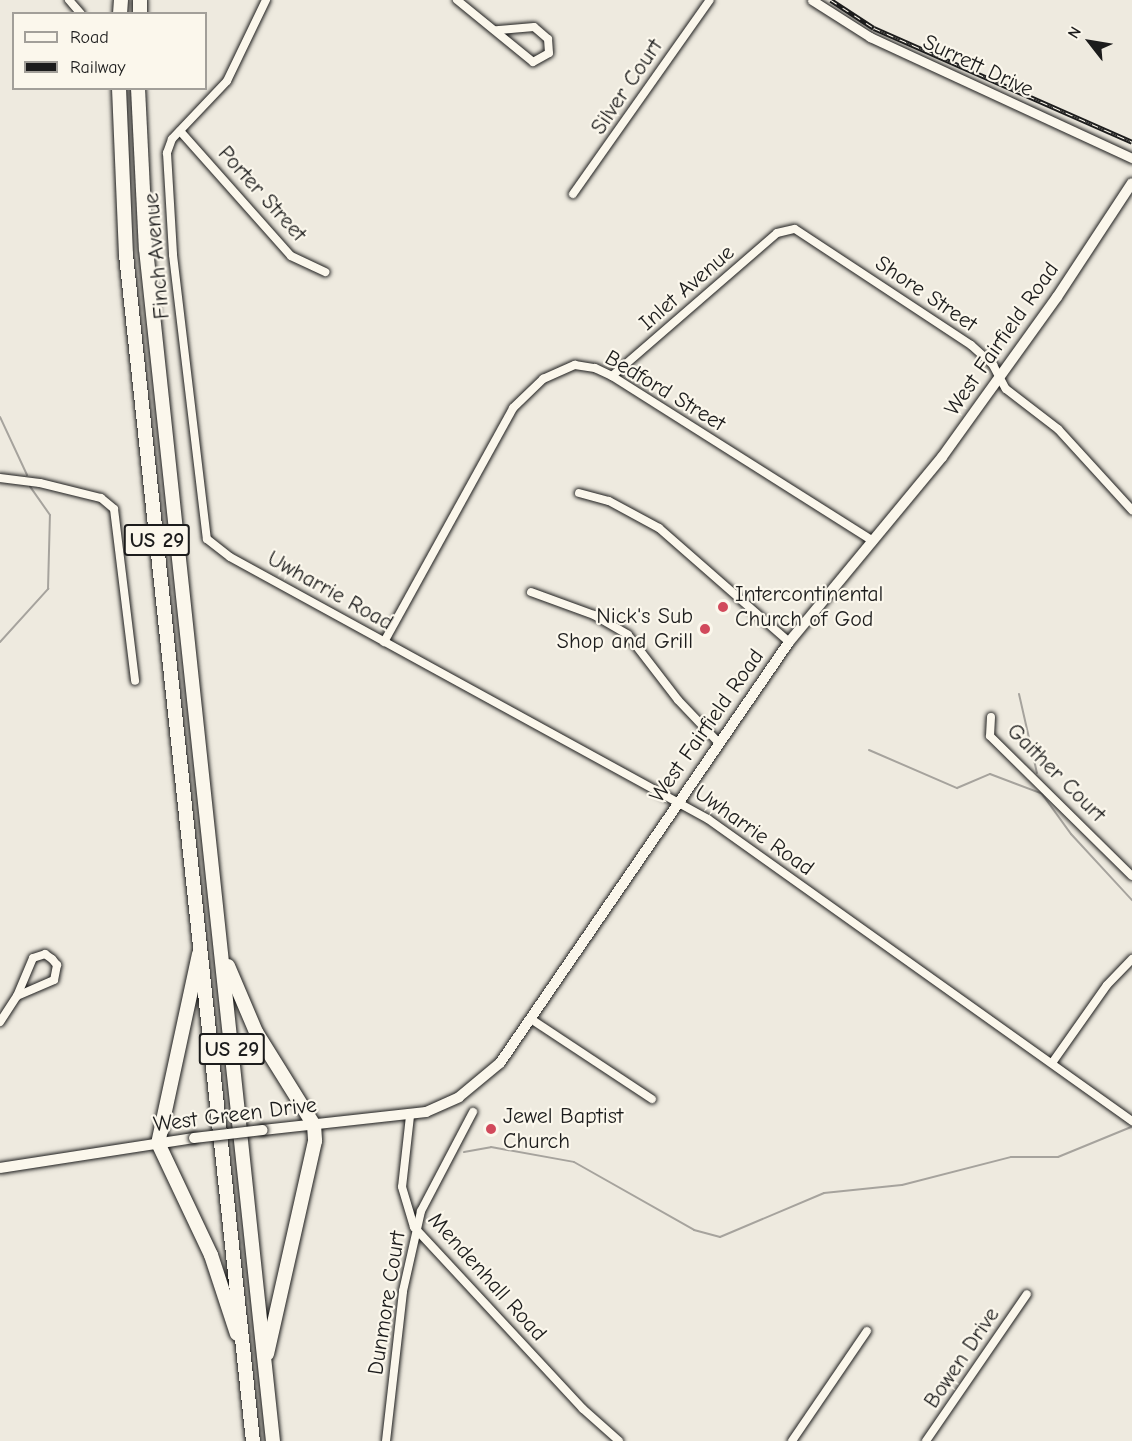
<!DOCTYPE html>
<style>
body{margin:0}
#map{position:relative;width:1132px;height:1441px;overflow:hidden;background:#eeeadf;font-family:"Comic Neue",sans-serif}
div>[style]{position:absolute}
.stream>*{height:2px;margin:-1px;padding:0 1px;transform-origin:1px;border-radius:1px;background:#a6a39d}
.roads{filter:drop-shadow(0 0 2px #1c1c1c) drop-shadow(0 0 2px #1c1c1c)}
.minor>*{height:8px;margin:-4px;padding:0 4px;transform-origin:4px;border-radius:4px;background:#fbf7ec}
.tertiary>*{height:9px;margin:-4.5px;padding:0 4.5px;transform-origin:4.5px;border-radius:4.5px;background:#fbf7ec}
.secondary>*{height:10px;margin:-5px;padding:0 5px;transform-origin:5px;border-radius:5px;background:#fbf7ec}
.motorway>*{height:14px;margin:-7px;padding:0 7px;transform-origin:7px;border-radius:7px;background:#fbf7ec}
.rail>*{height:4.5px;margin-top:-2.25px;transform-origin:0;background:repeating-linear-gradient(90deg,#fbf7ec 0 7px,#1c1c1c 0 14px);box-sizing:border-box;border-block:2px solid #1c1c1c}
.bridges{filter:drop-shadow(0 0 2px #1c1c1c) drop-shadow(0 0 2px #1c1c1c)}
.secondary-bridge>*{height:10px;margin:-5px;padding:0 5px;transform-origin:5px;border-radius:5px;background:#fbf7ec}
.dots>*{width:16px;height:16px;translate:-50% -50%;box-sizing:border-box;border:3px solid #fbf7ec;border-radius:50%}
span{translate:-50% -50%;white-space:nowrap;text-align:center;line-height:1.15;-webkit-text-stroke:4.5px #fbf7ec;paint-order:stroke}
.shield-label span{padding:2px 4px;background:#fbf7ec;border:2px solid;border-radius:4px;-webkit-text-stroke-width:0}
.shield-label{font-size:21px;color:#1c1c1c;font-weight:700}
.street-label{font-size:22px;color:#1c1c1c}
.poi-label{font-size:22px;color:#1c1c1c}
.left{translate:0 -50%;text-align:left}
.right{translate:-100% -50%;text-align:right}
.legend{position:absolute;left:12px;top:12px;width:195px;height:78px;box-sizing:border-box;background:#fbf7ec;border:2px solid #a29f99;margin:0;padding:8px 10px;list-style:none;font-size:18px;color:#1c1c1c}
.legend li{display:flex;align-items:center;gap:12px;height:30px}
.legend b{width:30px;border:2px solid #a29f99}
.north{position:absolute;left:1060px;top:12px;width:60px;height:60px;-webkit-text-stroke:4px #fbf7ec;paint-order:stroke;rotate:301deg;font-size:16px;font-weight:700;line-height:24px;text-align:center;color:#1c1c1c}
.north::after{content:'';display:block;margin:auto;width:21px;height:27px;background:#1c1c1c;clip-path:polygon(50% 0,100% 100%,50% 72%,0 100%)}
</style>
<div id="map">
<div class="stream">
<i style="left:0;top:417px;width:64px;rotate:65deg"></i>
<i style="left:0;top:642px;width:72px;rotate:-47.8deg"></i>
<i style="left:48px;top:589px;width:74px;rotate:-88.5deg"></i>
<i style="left:50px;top:515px;width:35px;rotate:-125deg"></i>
<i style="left:1019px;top:694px;width:81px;rotate:77.2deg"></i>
<i style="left:869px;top:750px;width:96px;rotate:23.4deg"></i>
<i style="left:957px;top:788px;width:36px;rotate:-23deg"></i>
<i style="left:990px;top:774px;width:57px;rotate:20.7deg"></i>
<i style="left:1042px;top:794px;width:49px;rotate:54.1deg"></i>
<i style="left:1071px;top:834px;width:90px;rotate:47.3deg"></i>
<i style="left:464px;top:1152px;width:27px;rotate:-10deg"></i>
<i style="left:491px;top:1147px;width:84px;rotate:10.2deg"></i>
<i style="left:574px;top:1162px;width:138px;rotate:29.5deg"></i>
<i style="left:694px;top:1230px;width:27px;rotate:15deg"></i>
<i style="left:720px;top:1237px;width:113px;rotate:-22.9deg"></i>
<i style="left:824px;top:1193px;width:78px;rotate:-5.9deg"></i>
<i style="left:902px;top:1185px;width:113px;rotate:-14.4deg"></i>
<i style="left:1011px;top:1157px;width:47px"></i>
<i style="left:1058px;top:1157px;width:79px;rotate:-22.3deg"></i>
</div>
<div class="roads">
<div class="minor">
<i style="left:69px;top:0;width:18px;rotate:49deg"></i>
<i style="left:266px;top:0;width:90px;rotate:115.7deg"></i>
<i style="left:227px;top:81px;width:80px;rotate:133.5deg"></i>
<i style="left:172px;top:139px;width:15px;rotate:110deg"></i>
<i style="left:167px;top:153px;width:102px;rotate:86.6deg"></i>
<i style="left:173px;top:255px;width:286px;rotate:83.2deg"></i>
<i style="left:207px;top:539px;width:29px;rotate:38deg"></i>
<i style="left:230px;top:557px;width:545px;rotate:28.73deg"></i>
<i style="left:708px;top:819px;width:521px;rotate:35.46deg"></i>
<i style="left:457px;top:0;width:98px;rotate:39.2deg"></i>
<i style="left:533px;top:62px;width:18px;rotate:-29deg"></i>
<i style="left:549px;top:53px;width:14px;rotate:-94deg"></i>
<i style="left:548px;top:39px;width:18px;rotate:-139deg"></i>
<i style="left:534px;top:27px;width:38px;rotate:175deg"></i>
<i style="left:180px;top:131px;width:167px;rotate:48.4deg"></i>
<i style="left:291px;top:256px;width:38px;rotate:25deg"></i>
<i style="left:573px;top:194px;width:237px;rotate:-54.8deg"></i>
<i style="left:612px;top:376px;width:218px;rotate:-40.9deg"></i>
<i style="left:777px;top:233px;width:18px;rotate:-13deg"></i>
<i style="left:795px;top:229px;width:211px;rotate:33.4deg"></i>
<i style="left:971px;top:345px;width:30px;rotate:42deg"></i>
<i style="left:993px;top:365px;width:27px;rotate:62deg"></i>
<i style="left:1006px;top:389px;width:66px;rotate:37.6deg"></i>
<i style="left:1058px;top:429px;width:110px;rotate:47.6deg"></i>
<i style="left:0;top:478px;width:40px;rotate:7.1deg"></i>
<i style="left:40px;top:483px;width:63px;rotate:13.8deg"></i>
<i style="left:101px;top:498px;width:17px;rotate:40deg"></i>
<i style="left:114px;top:509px;width:173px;rotate:83deg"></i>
<i style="left:579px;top:493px;width:31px;rotate:15deg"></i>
<i style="left:609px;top:501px;width:57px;rotate:28.4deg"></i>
<i style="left:659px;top:528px;width:173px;rotate:41.2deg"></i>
<i style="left:531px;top:592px;width:67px;rotate:20.1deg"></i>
<i style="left:594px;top:615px;width:39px;rotate:30deg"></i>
<i style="left:628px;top:635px;width:82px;rotate:52.4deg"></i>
<i style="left:678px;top:700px;width:59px;rotate:46.4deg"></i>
<i style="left:384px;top:642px;width:267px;rotate:-61.1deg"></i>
<i style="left:513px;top:408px;width:42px;rotate:-44deg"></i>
<i style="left:543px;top:379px;width:35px;rotate:-24deg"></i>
<i style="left:575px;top:365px;width:20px;rotate:9deg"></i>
<i style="left:595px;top:368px;width:19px;rotate:25deg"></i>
<i style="left:612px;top:376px;width:309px;rotate:32.3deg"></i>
<i style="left:991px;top:717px;width:19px;rotate:93deg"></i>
<i style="left:990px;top:736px;width:199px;rotate:44.6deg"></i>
<i style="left:531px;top:1019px;width:145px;rotate:33.5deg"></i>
<i style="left:0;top:1022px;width:31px;rotate:-57deg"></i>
<i style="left:17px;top:996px;width:41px;rotate:-67.2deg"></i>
<i style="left:33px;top:958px;width:13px;rotate:-18deg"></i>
<i style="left:45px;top:954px;width:9px;rotate:36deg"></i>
<i style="left:52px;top:959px;width:8px;rotate:50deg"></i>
<i style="left:57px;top:965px;width:15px;rotate:101deg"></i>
<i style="left:54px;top:980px;width:40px;rotate:156.6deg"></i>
<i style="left:1052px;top:1063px;width:95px;rotate:-54.8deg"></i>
<i style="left:1107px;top:985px;width:36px;rotate:-46deg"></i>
<i style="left:410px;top:1116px;width:71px;rotate:96.4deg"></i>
<i style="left:402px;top:1187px;width:42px;rotate:73.3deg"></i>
<i style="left:414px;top:1227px;width:248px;rotate:47.1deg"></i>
<i style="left:583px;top:1409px;width:48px;rotate:41.6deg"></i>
<i style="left:386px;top:1441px;width:151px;rotate:-83.5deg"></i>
<i style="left:403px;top:1291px;width:82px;rotate:-77.3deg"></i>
<i style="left:421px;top:1211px;width:112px;rotate:-62.3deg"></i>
<i style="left:792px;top:1441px;width:133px;rotate:-55.7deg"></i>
<i style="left:926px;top:1441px;width:178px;rotate:-55.5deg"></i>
</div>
<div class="tertiary">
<i style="left:812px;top:0;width:69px;rotate:32.5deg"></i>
<i style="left:870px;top:37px;width:289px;rotate:24.8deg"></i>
</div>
<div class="secondary">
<i style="left:263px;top:1130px;width:164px;rotate:-6.3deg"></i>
<i style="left:426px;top:1112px;width:36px;rotate:-24deg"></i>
<i style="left:459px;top:1097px;width:53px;rotate:-39.7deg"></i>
<i style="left:500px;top:1063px;width:511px;rotate:-55.53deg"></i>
<i style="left:789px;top:642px;width:240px;rotate:-50.4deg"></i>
<i style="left:942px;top:457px;width:197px;rotate:-54.3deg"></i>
<i style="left:1057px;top:297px;width:136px;rotate:-56.7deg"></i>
<i style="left:0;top:1168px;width:196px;rotate:-8.8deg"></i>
</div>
<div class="motorway">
<i style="left:120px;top:14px;width:14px;rotate:-86deg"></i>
<i style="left:140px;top:14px;width:14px;rotate:-90deg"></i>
<i style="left:119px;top:88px;width:167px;rotate:87.6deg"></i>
<i style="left:126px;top:255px;width:1193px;rotate:83.89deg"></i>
<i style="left:138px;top:88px;width:161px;rotate:87.2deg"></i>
<i style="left:146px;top:249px;width:1199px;rotate:83.92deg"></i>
<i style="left:199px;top:954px;width:193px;rotate:102.2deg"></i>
<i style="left:158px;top:1143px;width:124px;rotate:64.7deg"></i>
<i style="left:211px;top:1255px;width:83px;rotate:71.8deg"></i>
<i style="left:228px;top:966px;width:72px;rotate:67deg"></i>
<i style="left:256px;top:1032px;width:110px;rotate:58.1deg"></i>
<i style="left:314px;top:1125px;width:16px;rotate:86deg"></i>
<i style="left:315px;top:1141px;width:218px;rotate:102.7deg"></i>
</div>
</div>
<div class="rail">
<i style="left:831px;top:0;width:51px;rotate:33.1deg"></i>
<i style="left:874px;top:28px;width:282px;rotate:23.8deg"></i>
</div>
<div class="bridges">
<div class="secondary-bridge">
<i style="left:194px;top:1138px;width:69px;rotate:-6.6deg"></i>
</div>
</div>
<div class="dots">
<i style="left:723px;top:607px;background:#d1495b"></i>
<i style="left:705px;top:629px;background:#d1495b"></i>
<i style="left:491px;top:1129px;background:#d1495b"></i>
</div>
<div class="shield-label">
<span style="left:157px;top:540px">US 29</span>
<span style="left:232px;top:1049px">US 29</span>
</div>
<div class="street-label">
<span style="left:978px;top:66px;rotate:25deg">Surrett Drive</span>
<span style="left:627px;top:87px;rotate:-56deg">Silver Court</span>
<span style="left:262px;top:194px;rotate:48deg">Porter Street</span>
<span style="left:157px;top:256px;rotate:-95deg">Finch Avenue</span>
<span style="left:687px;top:288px;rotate:-41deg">Inlet Avenue</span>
<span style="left:926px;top:294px;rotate:34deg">Shore Street</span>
<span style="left:1002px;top:339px;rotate:-55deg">West Fairfield Road</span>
<span style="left:665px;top:391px;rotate:31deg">Bedford Street</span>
<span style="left:330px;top:591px;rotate:29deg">Uwharrie Road</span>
<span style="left:707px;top:726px;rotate:-55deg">West Fairfield Road</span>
<span style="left:1056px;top:773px;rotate:45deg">Gaither Court</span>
<span style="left:754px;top:831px;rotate:35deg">Uwharrie Road</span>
<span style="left:235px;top:1115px;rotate:-7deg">West Green Drive</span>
<span style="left:487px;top:1277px;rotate:48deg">Mendenhall Road</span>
<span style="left:387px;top:1303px;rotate:-81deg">Dunmore Court</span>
<span style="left:962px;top:1358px;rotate:-56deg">Bowen Drive</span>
</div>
<div class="poi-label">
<span class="left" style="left:735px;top:607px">Intercontinental<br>Church of God</span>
<span class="right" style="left:693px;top:629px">Nick's Sub<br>Shop and Grill</span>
<span class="left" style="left:503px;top:1129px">Jewel Baptist<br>Church</span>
</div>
<ul class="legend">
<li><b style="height:8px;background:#fbf7ec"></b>Road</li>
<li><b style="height:8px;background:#1c1c1c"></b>Railway</li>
</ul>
<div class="north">N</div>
</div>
